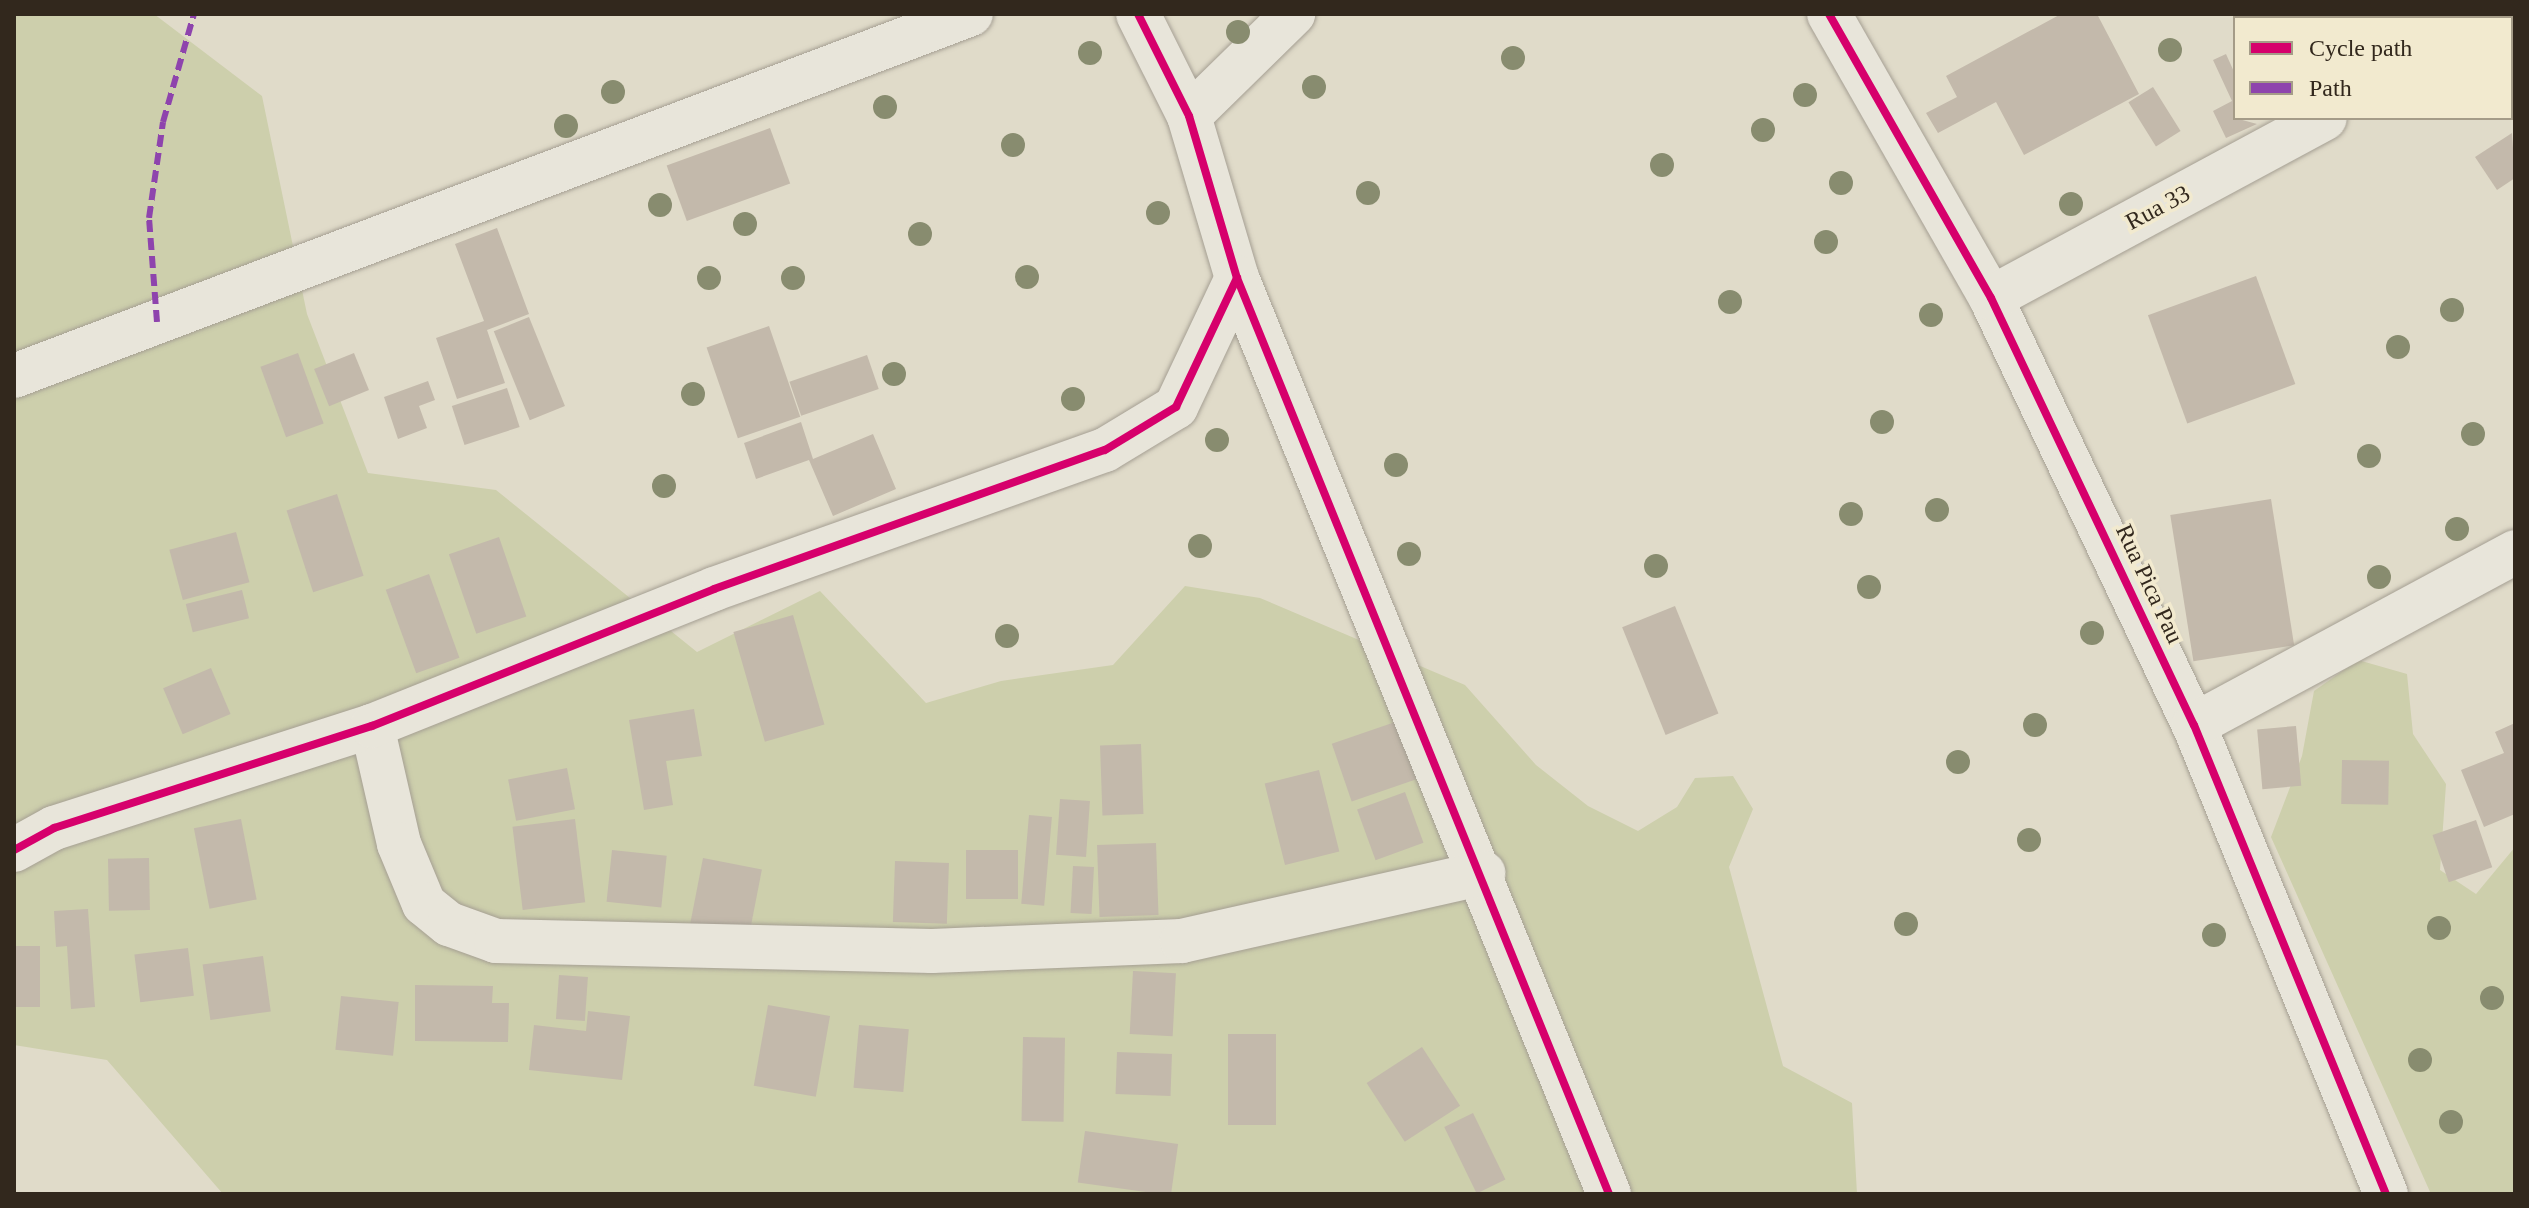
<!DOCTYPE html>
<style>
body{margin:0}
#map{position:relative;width:2529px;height:1208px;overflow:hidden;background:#e0dbc9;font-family:Georgia,serif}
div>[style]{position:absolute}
.green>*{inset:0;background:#cdcfac}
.building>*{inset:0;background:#c3b9ab;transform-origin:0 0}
.roads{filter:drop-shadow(0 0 2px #a59f93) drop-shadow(0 0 2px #a59f93)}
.minor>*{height:44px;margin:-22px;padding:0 22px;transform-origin:22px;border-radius:22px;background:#e8e5da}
.quiet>*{height:6px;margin-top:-3px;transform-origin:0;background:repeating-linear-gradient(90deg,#8e44ad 0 12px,transparent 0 18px)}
.cycleway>*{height:8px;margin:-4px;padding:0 4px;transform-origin:4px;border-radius:4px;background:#d6006c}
.trees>*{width:24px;height:24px;margin:-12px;border-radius:50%;background:#888c6f}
span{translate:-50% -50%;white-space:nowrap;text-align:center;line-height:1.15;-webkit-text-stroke:7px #f2eacf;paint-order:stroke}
.street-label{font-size:24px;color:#32281d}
.frame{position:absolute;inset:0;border:16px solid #32281d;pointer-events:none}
.legend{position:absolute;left:2233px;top:16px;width:280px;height:104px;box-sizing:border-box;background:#f2eacf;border:2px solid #a59c88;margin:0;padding:10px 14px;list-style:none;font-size:24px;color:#32281d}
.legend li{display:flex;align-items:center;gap:16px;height:40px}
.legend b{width:40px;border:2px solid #a59c88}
</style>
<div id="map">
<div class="green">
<i style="clip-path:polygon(14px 14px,154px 14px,262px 96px,307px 314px,368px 473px,496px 490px,697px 652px,820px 591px,926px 703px,1001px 681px,1113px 665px,1185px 586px,1260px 598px,1465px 685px,1536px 765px,1588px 806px,1638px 831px,1677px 807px,1695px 778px,1733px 776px,1753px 809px,1729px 867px,1783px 1066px,1852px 1103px,1857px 1194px,223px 1194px,107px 1060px,14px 1045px)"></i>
<i style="clip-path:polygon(2358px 660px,2407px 674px,2413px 734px,2446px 784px,2440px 870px,2476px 894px,2515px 847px,2515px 1194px,2431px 1194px,2271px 837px,2302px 756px,2314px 691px)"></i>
</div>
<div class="building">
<i style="clip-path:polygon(2061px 14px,2097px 14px,2139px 94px,2024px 155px,1996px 102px,1938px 133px,1926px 113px,1957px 97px,1946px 76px)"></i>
<i style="clip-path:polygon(2226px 54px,2235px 74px,2235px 118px,2257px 124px,2226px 138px,2213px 111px,2232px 101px,2213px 60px)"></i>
<i style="left:2153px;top:87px;width:52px;height:29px;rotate:58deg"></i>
<i style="left:770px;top:128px;width:59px;height:110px;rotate:70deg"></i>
<i style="clip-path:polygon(2512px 133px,2515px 178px,2497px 190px,2475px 157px)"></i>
<i style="clip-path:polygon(497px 228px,529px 314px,487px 330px,505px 383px,457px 399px,436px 338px,484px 321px,455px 244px)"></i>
<i style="left:2256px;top:276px;width:115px;height:115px;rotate:70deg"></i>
<i style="left:529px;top:317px;width:96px;height:38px;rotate:68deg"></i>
<i style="left:769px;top:326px;width:96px;height:66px;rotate:71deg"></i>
<i style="left:298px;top:353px;width:75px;height:40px;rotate:70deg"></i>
<i style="left:354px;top:353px;width:40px;height:43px;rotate:68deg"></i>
<i style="left:867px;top:355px;width:36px;height:82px;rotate:71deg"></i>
<i style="clip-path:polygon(428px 381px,435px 400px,419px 406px,427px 428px,398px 439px,384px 397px)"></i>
<i style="left:507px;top:388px;width:41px;height:58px;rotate:72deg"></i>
<i style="clip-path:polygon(801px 422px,813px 459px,873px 434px,896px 489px,833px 516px,809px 460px,756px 479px,744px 443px)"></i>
<i style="left:337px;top:494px;width:86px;height:53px;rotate:72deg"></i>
<i style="left:2271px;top:499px;width:148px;height:102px;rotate:81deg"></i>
<i style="left:236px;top:532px;width:52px;height:69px;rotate:75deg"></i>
<i style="left:499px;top:537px;width:84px;height:53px;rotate:71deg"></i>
<i style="left:429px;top:574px;width:89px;height:46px;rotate:70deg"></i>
<i style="left:242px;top:590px;width:29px;height:58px;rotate:76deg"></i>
<i style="left:1675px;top:606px;width:116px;height:57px;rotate:68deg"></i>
<i style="left:793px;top:615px;width:114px;height:62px;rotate:74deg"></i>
<i style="left:211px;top:668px;width:50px;height:52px;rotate:67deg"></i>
<i style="clip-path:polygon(694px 709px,702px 756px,666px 761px,673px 805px,644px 810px,629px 720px)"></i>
<i style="left:1398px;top:721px;width:61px;height:70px;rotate:71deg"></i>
<i style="clip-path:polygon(2515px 723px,2515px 814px,2484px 827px,2461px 770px,2504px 753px,2495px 732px)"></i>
<i style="left:2296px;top:726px;width:60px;height:39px;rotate:85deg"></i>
<i style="left:1141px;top:744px;width:70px;height:41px;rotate:88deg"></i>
<i style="left:2342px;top:760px;width:47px;height:44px;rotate:1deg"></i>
<i style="left:567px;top:768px;width:42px;height:60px;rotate:79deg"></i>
<i style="left:1319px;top:770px;width:84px;height:56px;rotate:76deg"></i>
<i style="left:1405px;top:792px;width:54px;height:51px;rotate:70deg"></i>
<i style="left:1060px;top:799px;width:30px;height:56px;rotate:4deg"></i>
<i style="left:1029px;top:815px;width:23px;height:89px;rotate:5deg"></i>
<i style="left:241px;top:819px;width:82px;height:48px;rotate:79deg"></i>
<i style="left:575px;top:819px;width:84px;height:63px;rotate:83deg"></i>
<i style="left:2476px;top:820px;width:50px;height:46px;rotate:71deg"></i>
<i style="left:1156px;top:843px;width:72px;height:59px;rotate:88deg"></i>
<i style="left:612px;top:850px;width:55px;height:52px;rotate:6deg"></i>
<i style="left:966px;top:850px;width:52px;height:49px"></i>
<i style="left:149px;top:858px;width:52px;height:41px;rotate:89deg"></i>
<i style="left:703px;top:858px;width:60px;height:68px;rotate:11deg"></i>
<i style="left:895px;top:861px;width:54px;height:61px;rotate:2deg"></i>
<i style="left:1073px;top:866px;width:21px;height:47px;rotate:3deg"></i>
<i style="clip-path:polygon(88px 909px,95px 1007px,71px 1009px,67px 946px,56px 947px,54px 911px)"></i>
<i style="left:16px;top:946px;width:24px;height:61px"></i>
<i style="left:188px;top:948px;width:48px;height:54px;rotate:83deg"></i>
<i style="left:263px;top:956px;width:56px;height:61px;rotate:82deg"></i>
<i style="left:1133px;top:971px;width:43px;height:63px;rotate:3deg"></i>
<i style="left:559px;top:975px;width:29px;height:44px;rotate:4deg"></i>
<i style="clip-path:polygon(415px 985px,493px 986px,492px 1003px,509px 1003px,508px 1042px,415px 1041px)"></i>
<i style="left:341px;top:996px;width:58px;height:54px;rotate:6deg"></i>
<i style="left:768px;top:1005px;width:63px;height:82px;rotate:10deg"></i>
<i style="clip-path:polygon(588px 1011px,630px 1016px,622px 1080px,529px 1070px,534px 1025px,586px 1031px)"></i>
<i style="left:859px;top:1025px;width:50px;height:63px;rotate:5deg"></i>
<i style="left:1276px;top:1034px;width:91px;height:48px;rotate:90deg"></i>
<i style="left:1023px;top:1037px;width:42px;height:84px;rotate:1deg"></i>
<i style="left:1422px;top:1047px;width:70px;height:66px;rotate:57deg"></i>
<i style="left:1117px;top:1052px;width:55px;height:42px;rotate:2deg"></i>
<i style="left:1473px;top:1113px;width:74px;height:32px;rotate:64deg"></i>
<i style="left:1085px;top:1131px;width:94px;height:52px;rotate:8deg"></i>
</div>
<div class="roads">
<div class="minor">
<i style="left:1138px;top:14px;width:114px;rotate:63.4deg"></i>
<i style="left:1189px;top:116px;width:169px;rotate:73.5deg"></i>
<i style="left:1237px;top:278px;width:989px;rotate:67.9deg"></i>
<i style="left:1829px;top:14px;width:327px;rotate:60.3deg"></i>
<i style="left:1991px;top:298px;width:473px;rotate:64.6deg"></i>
<i style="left:2194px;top:725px;width:507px;rotate:67.74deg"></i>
<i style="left:2511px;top:18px;width:4px;rotate:-27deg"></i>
<i style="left:1189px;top:116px;width:146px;rotate:-44.4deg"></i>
<i style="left:1991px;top:298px;width:379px;rotate:-28.3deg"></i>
<i style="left:14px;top:376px;width:1023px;rotate:-20.72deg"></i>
<i style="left:2194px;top:725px;width:365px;rotate:-28.3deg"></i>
<i style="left:372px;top:726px;width:121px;rotate:77.1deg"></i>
<i style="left:399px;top:844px;width:65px;rotate:67.4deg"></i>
<i style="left:424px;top:904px;width:32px;rotate:39deg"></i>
<i style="left:449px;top:924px;width:50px;rotate:19.9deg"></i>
<i style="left:496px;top:941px;width:436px;rotate:1.3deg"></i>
<i style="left:932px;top:951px;width:250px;rotate:-2.3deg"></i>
<i style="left:1182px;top:941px;width:309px;rotate:-12.7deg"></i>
<i style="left:14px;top:850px;width:46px;rotate:-28.8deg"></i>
<i style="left:54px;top:828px;width:334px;rotate:-17.8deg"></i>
<i style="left:372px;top:726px;width:368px;rotate:-21.8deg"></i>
<i style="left:714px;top:589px;width:415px;rotate:-19.6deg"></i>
<i style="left:1105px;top:450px;width:83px;rotate:-31.2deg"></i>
<i style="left:1176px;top:407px;width:143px;rotate:-64.7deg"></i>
</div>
</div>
<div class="quiet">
<i style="left:157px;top:322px;width:104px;rotate:-94.4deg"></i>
<i style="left:149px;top:218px;width:97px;rotate:-81.7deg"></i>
<i style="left:163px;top:122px;width:112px;rotate:-74deg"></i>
</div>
<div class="cycleway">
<i style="left:1138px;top:14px;width:114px;rotate:63.4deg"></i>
<i style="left:1189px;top:116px;width:169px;rotate:73.5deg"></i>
<i style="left:1237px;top:278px;width:989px;rotate:67.9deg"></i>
<i style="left:1829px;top:14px;width:327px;rotate:60.3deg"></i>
<i style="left:1991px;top:298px;width:473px;rotate:64.6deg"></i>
<i style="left:2194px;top:725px;width:507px;rotate:67.74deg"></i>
<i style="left:14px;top:850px;width:46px;rotate:-28.8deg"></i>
<i style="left:54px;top:828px;width:334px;rotate:-17.8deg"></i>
<i style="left:372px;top:726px;width:368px;rotate:-21.8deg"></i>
<i style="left:714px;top:589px;width:415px;rotate:-19.6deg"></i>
<i style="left:1105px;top:450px;width:83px;rotate:-31.2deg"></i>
<i style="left:1176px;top:407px;width:143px;rotate:-64.7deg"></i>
</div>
<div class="trees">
<i style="left:1238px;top:32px"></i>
<i style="left:2170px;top:50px"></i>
<i style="left:1090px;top:53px"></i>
<i style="left:1513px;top:58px"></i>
<i style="left:1314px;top:87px"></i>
<i style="left:613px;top:92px"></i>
<i style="left:1805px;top:95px"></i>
<i style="left:885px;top:107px"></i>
<i style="left:566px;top:126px"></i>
<i style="left:1763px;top:130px"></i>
<i style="left:1013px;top:145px"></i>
<i style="left:1662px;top:165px"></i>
<i style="left:1841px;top:183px"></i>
<i style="left:1368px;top:193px"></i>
<i style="left:2071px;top:204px"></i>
<i style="left:660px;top:205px"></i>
<i style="left:1158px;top:213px"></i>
<i style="left:745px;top:224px"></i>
<i style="left:920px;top:234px"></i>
<i style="left:1826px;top:242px"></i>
<i style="left:1027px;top:277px"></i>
<i style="left:709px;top:278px"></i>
<i style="left:793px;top:278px"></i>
<i style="left:1730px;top:302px"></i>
<i style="left:2452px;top:310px"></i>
<i style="left:1931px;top:315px"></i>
<i style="left:2398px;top:347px"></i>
<i style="left:894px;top:374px"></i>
<i style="left:693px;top:394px"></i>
<i style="left:1073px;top:399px"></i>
<i style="left:1882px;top:422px"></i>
<i style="left:2473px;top:434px"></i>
<i style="left:1217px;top:440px"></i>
<i style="left:2369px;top:456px"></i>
<i style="left:1396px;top:465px"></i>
<i style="left:664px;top:486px"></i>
<i style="left:1937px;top:510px"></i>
<i style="left:1851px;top:514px"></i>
<i style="left:2457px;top:529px"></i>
<i style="left:1200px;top:546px"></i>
<i style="left:1409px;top:554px"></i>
<i style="left:1656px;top:566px"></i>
<i style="left:2379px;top:577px"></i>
<i style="left:1869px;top:587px"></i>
<i style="left:2092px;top:633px"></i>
<i style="left:1007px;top:636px"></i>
<i style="left:2035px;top:725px"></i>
<i style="left:1958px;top:762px"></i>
<i style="left:2029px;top:840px"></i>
<i style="left:1906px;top:924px"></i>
<i style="left:2439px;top:928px"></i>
<i style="left:2214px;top:935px"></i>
<i style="left:2492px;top:998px"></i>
<i style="left:2420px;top:1060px"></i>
<i style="left:2451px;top:1122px"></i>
</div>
<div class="street-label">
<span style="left:2158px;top:208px;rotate:-28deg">Rua 33</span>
<span style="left:2149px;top:584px;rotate:65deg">Rua Pica Pau</span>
</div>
<div class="frame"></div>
<ul class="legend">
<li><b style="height:10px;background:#d6006c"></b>Cycle path</li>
<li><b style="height:10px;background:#8e44ad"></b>Path</li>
</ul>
</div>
